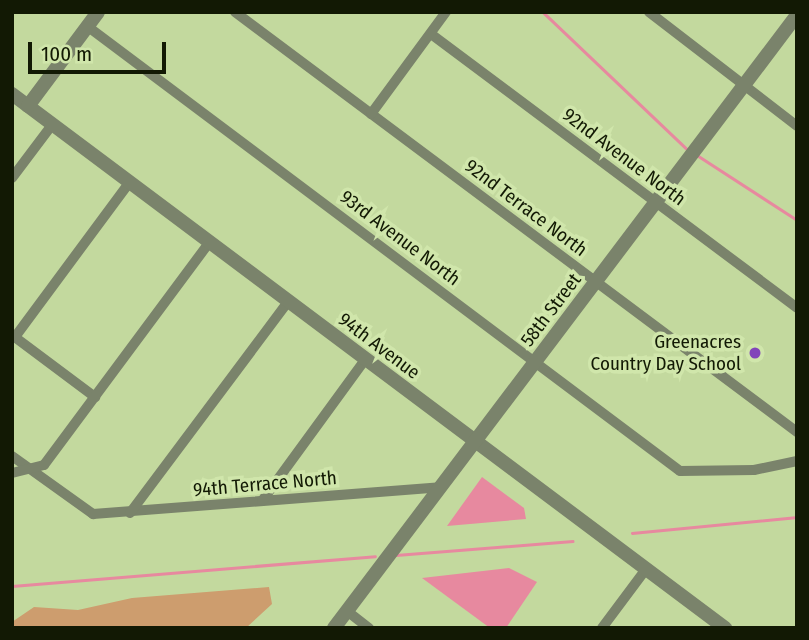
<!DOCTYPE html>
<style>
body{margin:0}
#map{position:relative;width:809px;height:640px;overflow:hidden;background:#c3d99e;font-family:"Fira Sans Condensed",sans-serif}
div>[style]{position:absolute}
.green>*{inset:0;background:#cd9d6e}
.water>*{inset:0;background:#e7899f}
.stream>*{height:2.5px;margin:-1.25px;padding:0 1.25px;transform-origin:1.25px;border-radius:1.25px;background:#e7899f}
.minor>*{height:10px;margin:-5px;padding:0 5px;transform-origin:5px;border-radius:5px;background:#7a836b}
.tertiary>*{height:14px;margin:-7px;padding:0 7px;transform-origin:7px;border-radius:7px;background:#7a836b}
.dots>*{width:19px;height:19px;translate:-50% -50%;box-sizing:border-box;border:4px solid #d0e6ab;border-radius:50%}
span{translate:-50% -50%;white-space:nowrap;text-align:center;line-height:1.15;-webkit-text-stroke:7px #d0e6ab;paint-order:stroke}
.street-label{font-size:19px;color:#121904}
.poi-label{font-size:19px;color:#121904}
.right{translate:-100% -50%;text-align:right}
.frame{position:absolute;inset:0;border:14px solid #121904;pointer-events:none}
.scale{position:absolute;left:28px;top:42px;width:138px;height:32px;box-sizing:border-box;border:4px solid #121904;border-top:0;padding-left:9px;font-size:21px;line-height:24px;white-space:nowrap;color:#121904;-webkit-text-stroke:5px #d0e6ab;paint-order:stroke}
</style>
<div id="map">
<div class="green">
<i style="clip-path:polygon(269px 587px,272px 604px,246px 628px,12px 628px,12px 622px,34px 607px,78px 610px,132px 598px)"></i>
</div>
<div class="water">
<i style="clip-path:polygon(482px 477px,524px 508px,526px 519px,447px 526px)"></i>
<i style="clip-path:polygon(509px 568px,537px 582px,506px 628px,490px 628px,422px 578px)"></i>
</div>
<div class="stream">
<i style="left:543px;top:12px;width:200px;rotate:43.6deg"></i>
<i style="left:697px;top:155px;width:119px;rotate:33deg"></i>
<i style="left:632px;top:533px;width:166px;rotate:-5.5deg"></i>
<i style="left:396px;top:555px;width:177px;rotate:-4.5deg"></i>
<i style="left:12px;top:586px;width:364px;rotate:-4.7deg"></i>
</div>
<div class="minor">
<i style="left:235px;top:12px;width:702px;rotate:36.77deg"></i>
<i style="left:649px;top:12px;width:187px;rotate:37.6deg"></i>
<i style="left:87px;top:26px;width:741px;rotate:36.89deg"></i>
<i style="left:680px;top:471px;width:74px;rotate:-0.8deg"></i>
<i style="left:754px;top:470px;width:44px;rotate:-11.8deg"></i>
<i style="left:431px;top:34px;width:457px;rotate:36.8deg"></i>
<i style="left:371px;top:114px;width:127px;rotate:-53.7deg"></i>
<i style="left:12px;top:178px;width:66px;rotate:-53deg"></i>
<i style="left:12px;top:335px;width:104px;rotate:36.8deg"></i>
<i style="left:15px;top:337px;width:192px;rotate:-53.5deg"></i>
<i style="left:12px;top:456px;width:100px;rotate:35.6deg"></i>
<i style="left:93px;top:514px;width:348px;rotate:-4.4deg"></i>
<i style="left:12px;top:473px;width:33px;rotate:-14deg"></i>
<i style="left:44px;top:465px;width:277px;rotate:-53.4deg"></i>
<i style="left:262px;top:501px;width:175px;rotate:-53.9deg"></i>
<i style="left:130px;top:513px;width:264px;rotate:-53.2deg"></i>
<i style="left:347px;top:611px;width:28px;rotate:38deg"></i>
<i style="left:602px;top:628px;width:74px;rotate:-53.3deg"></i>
</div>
<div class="tertiary">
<i style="left:12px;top:94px;width:891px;rotate:36.83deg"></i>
<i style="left:28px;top:106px;width:117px;rotate:-53.3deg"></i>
<i style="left:334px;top:628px;width:768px;rotate:-52.94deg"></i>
</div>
<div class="dots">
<i style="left:755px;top:353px;background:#8245ba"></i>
</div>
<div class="street-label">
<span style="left:624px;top:157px;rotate:37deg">92nd Avenue North</span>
<span style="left:526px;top:208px;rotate:37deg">92nd Terrace North</span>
<span style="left:400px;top:238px;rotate:37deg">93rd Avenue North</span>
<span style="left:551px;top:310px;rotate:-53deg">58th Street</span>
<span style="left:379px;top:346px;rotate:37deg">94th Avenue</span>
<span style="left:265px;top:484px;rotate:-5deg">94th Terrace North</span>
</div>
<div class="poi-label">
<span class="right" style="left:741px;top:353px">Greenacres<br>Country Day School</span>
</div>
<div class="frame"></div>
<div class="scale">100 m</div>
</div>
